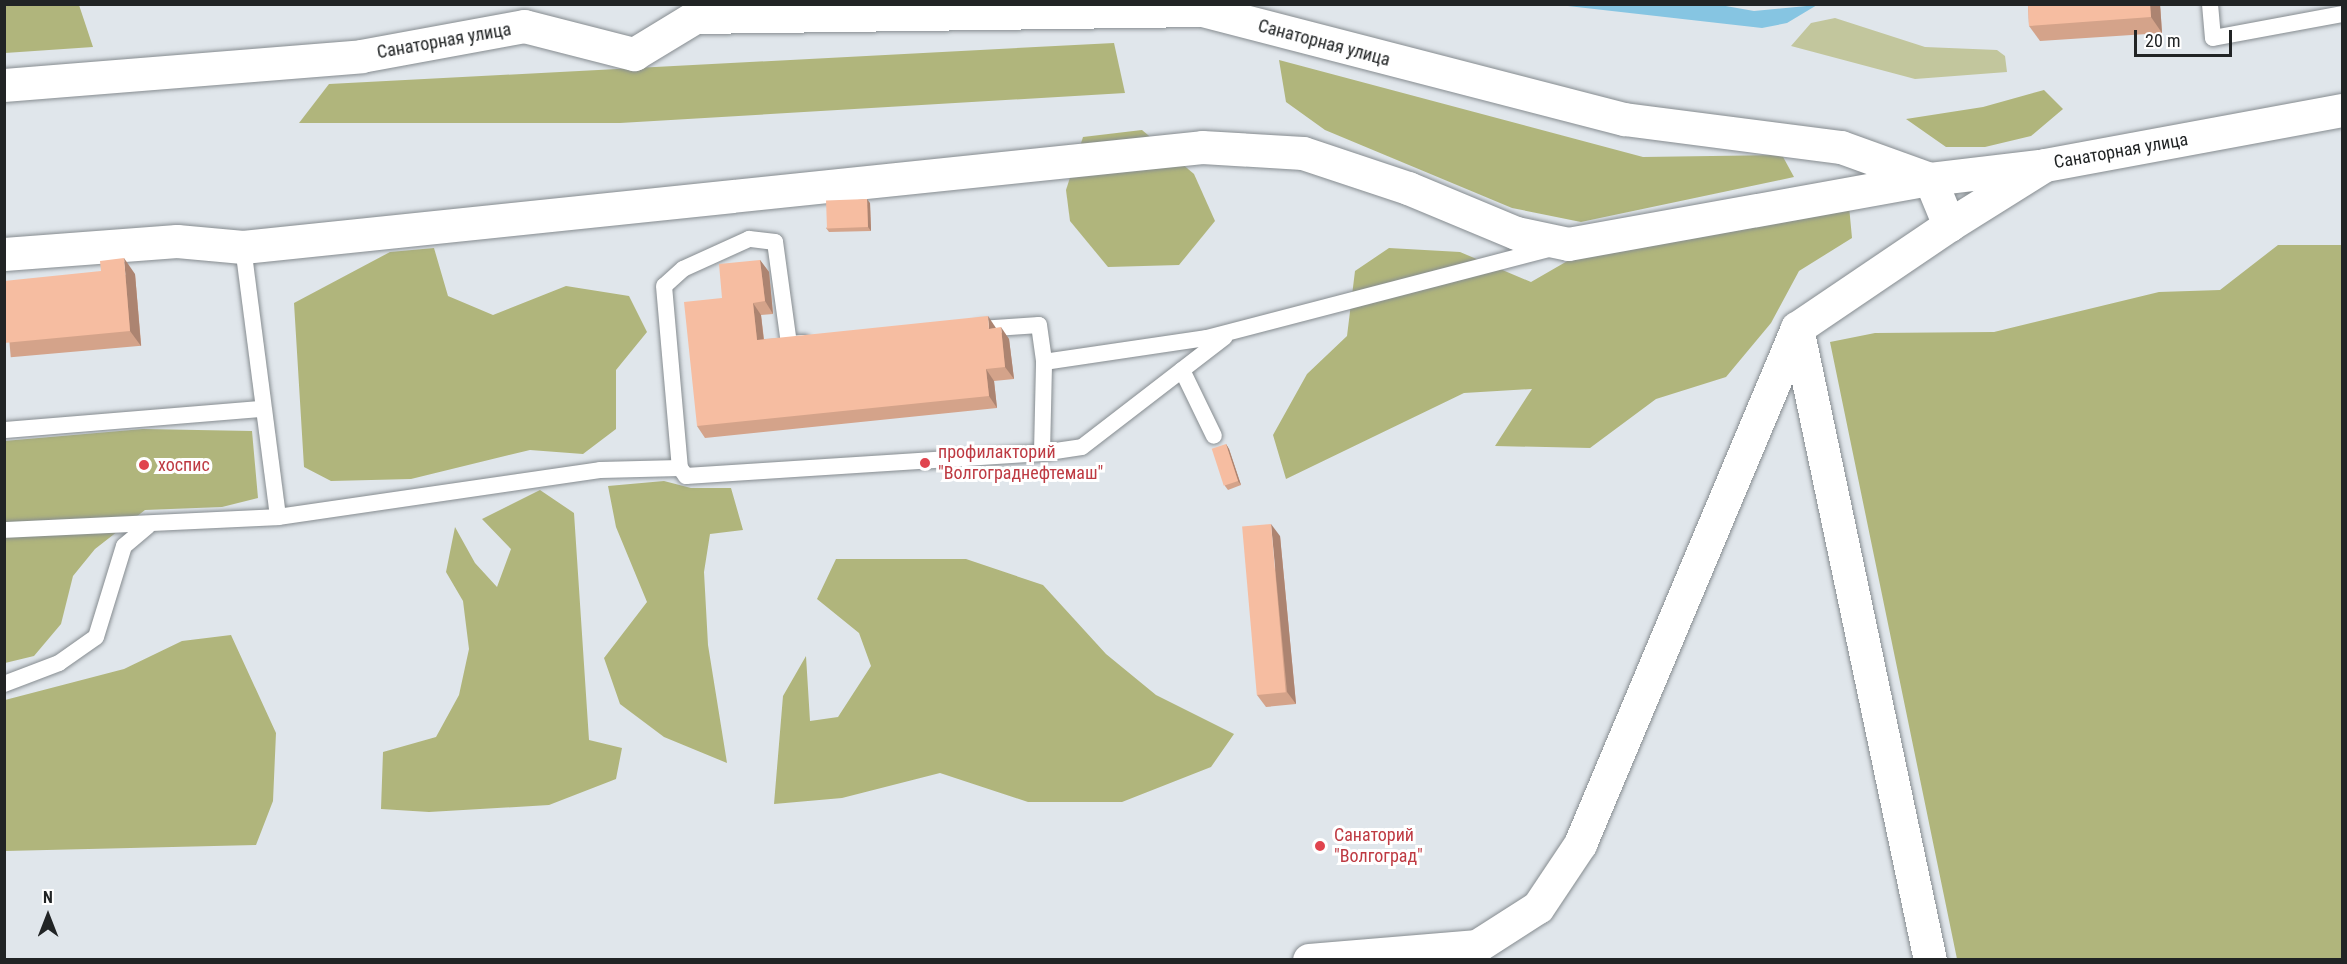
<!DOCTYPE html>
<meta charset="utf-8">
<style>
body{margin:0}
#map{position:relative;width:2347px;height:964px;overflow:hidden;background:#e0e6eb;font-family:"Roboto Condensed",sans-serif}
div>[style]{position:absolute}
.green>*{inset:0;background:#c2c69d}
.forest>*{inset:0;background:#b0b57c}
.water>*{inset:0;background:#86c5e2}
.roads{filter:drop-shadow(0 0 2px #868c90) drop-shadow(0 0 2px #868c90)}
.service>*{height:16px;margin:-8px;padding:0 8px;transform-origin:8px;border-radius:8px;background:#fff}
.minor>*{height:33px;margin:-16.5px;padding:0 16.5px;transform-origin:16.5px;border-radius:16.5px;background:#fff}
.wall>*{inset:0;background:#d4a38a;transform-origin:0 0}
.shaded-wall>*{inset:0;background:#ac8471}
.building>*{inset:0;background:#f6bda1;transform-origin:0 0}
.dots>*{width:16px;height:16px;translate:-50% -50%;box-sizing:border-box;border:3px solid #fff;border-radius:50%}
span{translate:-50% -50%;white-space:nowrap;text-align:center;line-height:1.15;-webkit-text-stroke:6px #fff;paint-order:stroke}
.street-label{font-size:18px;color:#212425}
.health-label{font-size:18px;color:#be3a42}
.left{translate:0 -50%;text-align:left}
.frame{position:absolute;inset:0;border:6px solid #212425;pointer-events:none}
.north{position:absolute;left:18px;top:886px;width:60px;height:60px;-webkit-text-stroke:4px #fff;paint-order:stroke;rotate:0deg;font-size:16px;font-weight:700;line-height:24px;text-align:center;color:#212425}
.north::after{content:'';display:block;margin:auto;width:21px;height:27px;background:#212425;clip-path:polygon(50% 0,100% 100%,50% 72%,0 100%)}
.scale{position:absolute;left:2134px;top:30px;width:98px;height:27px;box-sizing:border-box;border:3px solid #212425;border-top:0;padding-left:8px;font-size:18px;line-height:21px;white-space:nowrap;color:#212425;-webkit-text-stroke:4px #fff;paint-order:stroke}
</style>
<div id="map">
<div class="green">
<i style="clip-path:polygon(1835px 18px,1925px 47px,1997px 50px,2005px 56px,2007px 72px,1915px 79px,1791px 46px,1811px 23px)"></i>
</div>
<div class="forest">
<i style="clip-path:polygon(5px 4px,79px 5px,93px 47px,5px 53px)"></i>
<i style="clip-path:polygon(1114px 43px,1125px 93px,620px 123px,299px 123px,329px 84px)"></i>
<i style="clip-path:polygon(1279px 60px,1643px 157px,1782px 155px,1794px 177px,1581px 222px,1512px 208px,1325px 130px,1286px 102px)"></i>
<i style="clip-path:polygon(2044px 90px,2063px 109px,2031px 136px,1985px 147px,1946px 147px,1906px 119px,1983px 107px)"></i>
<i style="clip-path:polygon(1142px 130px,1194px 174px,1215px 221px,1179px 265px,1108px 267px,1070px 221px,1066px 190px,1083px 137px)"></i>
<i style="clip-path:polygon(1849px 206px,1852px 238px,1799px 271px,1771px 323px,1726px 377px,1656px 399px,1590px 448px,1495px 446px,1532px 389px,1464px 393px,1286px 479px,1273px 435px,1307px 374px,1347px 336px,1355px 271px,1389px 248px,1460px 252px,1531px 282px,1583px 252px)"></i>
<i style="clip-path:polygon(2278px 245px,2342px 245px,2342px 959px,1957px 959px,1830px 342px,1875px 333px,1994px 332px,2159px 292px,2220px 290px)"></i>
<i style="clip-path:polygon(434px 248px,448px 296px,493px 315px,566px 286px,629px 296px,647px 332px,616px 370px,616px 429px,583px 454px,530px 450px,411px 479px,331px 481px,304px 467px,294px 303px,390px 252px)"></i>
<i style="clip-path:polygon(143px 429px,252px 431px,258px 498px,222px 507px,145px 510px,95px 549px,73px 576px,61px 624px,34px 656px,5px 663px,4px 441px)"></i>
<i style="clip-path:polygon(664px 481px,691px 488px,731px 488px,743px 530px,710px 534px,704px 572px,708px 645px,727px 763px,664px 737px,620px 704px,604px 658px,647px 602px,616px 527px,608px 486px)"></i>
<i style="clip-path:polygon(540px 490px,574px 513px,589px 740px,622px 748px,616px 779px,549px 805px,429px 812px,381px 809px,383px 752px,436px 737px,459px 695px,469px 649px,463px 601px,446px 572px,455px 527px,475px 563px,497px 587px,511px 549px,482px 519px)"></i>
<i style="clip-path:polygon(836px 559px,966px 559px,1043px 585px,1106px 654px,1156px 695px,1234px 734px,1211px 767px,1122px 802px,1028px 802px,940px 773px,842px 798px,774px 804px,783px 696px,806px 656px,810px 721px,838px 717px,871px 666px,859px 633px,817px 599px)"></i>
<i style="clip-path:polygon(231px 635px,276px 733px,273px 801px,256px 845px,5px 851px,5px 700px,124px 669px,182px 641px)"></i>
</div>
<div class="water">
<i style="clip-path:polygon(1720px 5px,1754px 11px,1817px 5px,1787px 23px,1762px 28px,1559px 5px)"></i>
</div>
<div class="roads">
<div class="service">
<i style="left:2210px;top:4px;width:34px;rotate:85deg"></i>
<i style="left:2213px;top:38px;width:131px;rotate:-10.5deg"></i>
<i style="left:243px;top:247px;width:272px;rotate:82.6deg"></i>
<i style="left:980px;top:329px;width:59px;rotate:-3.9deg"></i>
<i style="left:1039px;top:325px;width:37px;rotate:82deg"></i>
<i style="left:1044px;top:362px;width:165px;rotate:-8.4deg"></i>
<i style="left:1207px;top:338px;width:357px;rotate:-14.6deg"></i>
<i style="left:804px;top:343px;width:15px;rotate:176deg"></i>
<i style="left:789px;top:344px;width:103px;rotate:-97.8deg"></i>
<i style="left:775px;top:242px;width:26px;rotate:-173deg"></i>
<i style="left:749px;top:239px;width:72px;rotate:155.6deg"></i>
<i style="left:683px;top:269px;width:25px;rotate:138deg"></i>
<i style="left:664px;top:286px;width:183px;rotate:85deg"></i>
<i style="left:680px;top:468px;width:10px;rotate:53deg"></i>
<i style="left:686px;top:476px;width:357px;rotate:-3.7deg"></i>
<i style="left:1042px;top:453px;width:91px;rotate:-88.7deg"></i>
<i style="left:1182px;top:370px;width:73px;rotate:64.1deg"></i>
<i style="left:4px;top:430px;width:258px;rotate:-4.7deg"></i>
<i style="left:1042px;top:453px;width:40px;rotate:-8.5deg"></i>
<i style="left:1082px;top:447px;width:180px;rotate:-37.6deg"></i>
<i style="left:4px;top:530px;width:274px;rotate:-2.7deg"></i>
<i style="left:278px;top:517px;width:325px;rotate:-8.3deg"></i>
<i style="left:600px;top:470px;width:80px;rotate:-1.4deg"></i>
<i style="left:4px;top:684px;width:59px;rotate:-20.9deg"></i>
<i style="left:59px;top:663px;width:45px;rotate:-35.1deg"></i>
<i style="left:96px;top:637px;width:95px;rotate:-72.9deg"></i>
<i style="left:124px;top:546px;width:31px;rotate:-40deg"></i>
</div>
<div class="minor">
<i style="left:4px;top:85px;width:358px;rotate:-4.6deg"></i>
<i style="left:361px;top:56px;width:166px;rotate:-10.4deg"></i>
<i style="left:524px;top:26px;width:114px;rotate:14.3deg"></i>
<i style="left:634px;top:54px;width:71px;rotate:-31.2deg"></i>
<i style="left:695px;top:17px;width:507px;rotate:-0.79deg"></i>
<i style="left:1202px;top:10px;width:436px;rotate:14.5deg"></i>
<i style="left:1624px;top:119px;width:219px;rotate:7.4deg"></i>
<i style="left:1841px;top:147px;width:95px;rotate:19.8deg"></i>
<i style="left:1930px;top:179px;width:50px;rotate:67.6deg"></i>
<i style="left:1949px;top:225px;width:113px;rotate:-32deg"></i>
<i style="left:2045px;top:165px;width:302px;rotate:-10.5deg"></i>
<i style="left:4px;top:254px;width:173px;rotate:-4.3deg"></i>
<i style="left:177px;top:241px;width:66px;rotate:5.2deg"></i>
<i style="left:243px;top:247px;width:964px;rotate:-5.95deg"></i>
<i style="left:1202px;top:147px;width:101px;rotate:3.4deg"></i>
<i style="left:1303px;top:153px;width:111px;rotate:18.4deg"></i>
<i style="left:1408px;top:188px;width:117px;rotate:22.6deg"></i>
<i style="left:1516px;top:233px;width:53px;rotate:11.9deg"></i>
<i style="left:1568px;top:244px;width:368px;rotate:-10.2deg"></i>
<i style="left:1930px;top:179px;width:108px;rotate:-6.9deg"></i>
<i style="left:1797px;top:328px;width:646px;rotate:78.12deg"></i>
<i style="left:1309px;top:960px;width:169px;rotate:-4.8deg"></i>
<i style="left:1477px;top:946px;width:72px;rotate:-32.6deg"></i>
<i style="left:1538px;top:907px;width:76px;rotate:-56.3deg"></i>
<i style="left:1580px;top:844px;width:560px;rotate:-67.19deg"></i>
<i style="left:1797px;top:328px;width:184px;rotate:-34.1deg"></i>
</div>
</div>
<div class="wall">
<i style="clip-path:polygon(2028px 4px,2160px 4px,2162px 33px,2040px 41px,2029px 26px)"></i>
<i style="clip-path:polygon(870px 203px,871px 231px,829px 232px,826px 228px)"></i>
<i style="clip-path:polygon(760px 260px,769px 272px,773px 314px,761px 315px,764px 339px,996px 328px,1009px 339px,1014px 379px,994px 381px,997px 408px,705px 438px,697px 426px,722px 298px)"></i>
<i style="left:135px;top:274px;width:72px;height:131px;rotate:85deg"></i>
<i style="clip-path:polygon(1226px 444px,1229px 449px,1241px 485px,1228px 490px,1225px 486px)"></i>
<i style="clip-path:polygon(1280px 536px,1296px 704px,1266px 707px,1257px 695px)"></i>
</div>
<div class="shaded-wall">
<i style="clip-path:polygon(2150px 4px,2160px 4px,2162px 33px,2151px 17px)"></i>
<i style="clip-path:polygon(867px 199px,870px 203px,871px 231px,868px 227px)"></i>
<i style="clip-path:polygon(124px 258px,135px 274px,141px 346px,130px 331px)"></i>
<i style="clip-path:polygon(760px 260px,769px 272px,773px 314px,765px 301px)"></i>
<i style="clip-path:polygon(753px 303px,761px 315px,765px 352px,757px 340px)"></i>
<i style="clip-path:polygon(988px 316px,996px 328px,989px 329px)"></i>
<i style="clip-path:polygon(1001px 327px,1009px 339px,1014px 379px,1005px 367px)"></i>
<i style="clip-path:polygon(986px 369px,994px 381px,997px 408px,989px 396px)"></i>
<i style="clip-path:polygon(1226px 444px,1229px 449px,1241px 485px,1238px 481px)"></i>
<i style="clip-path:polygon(1271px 524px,1280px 536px,1296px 704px,1287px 692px)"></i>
</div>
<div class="building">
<i style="clip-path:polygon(2028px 4px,2150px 4px,2151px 17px,2029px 26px)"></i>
<i style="left:867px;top:199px;width:28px;height:41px;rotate:88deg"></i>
<i style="clip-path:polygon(124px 258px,130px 331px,4px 343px,4px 281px,101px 271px,100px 261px)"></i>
<i style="clip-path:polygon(760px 260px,765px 301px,753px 303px,757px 340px,988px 316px,989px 329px,1001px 327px,1005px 367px,986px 369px,989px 396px,697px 426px,684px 302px,722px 298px,719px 264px)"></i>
<i style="left:1226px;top:444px;width:39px;height:15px;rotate:72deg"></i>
<i style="left:1271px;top:524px;width:169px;height:29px;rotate:85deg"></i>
</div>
<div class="dots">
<i style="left:925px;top:463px;background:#e0444e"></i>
<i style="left:144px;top:465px;background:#e0444e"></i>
<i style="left:1320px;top:846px;background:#e0444e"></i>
</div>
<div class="street-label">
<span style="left:444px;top:41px;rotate:-10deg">Санаторная улица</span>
<span style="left:1324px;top:43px;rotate:15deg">Санаторная улица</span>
<span style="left:2121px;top:151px;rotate:-10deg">Санаторная улица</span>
</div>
<div class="health-label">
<span class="left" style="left:938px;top:463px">профилакторий<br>"Волгограднефтемаш"</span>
<span class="left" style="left:158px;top:465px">хоспис</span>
<span class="left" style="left:1334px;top:846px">Санаторий<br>"Волгоград"</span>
</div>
<div class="frame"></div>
<div class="north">N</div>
<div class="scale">20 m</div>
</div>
